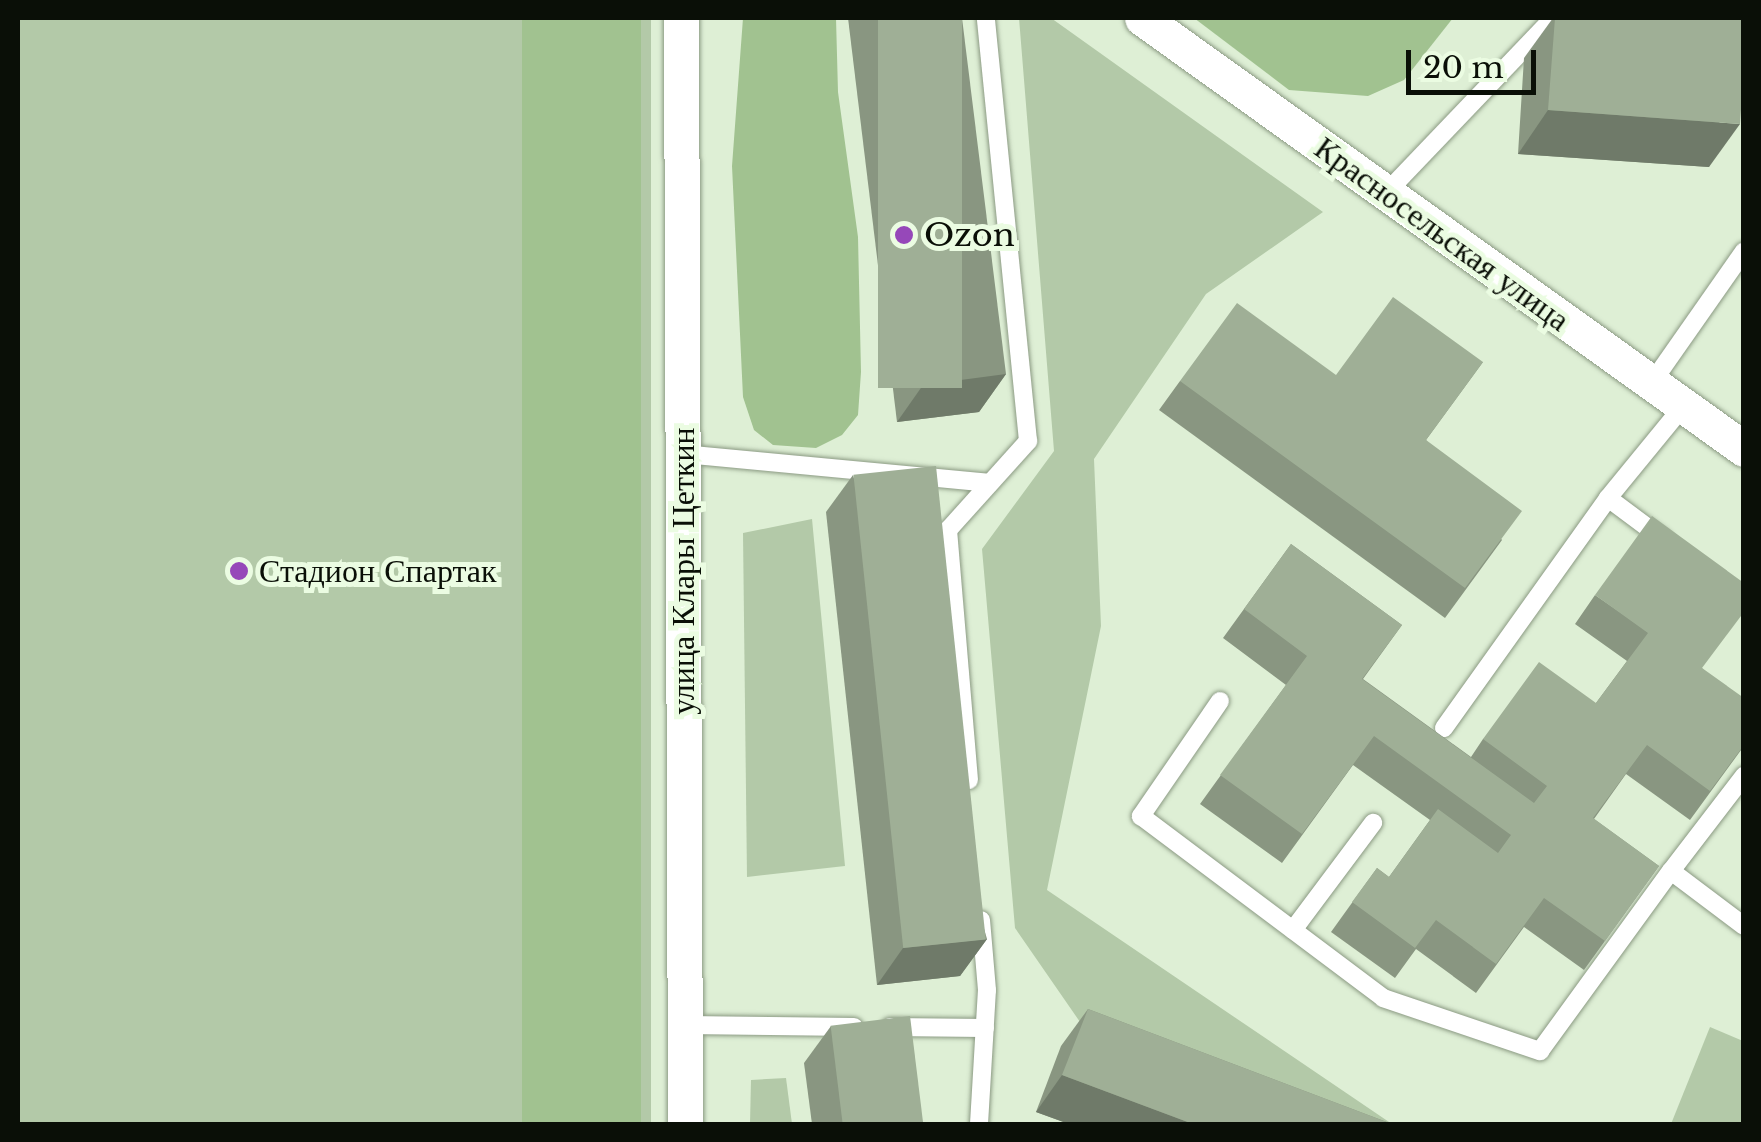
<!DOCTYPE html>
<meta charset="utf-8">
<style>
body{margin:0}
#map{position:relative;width:1761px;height:1142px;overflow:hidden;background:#deefd5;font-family:"Libre Baskerville",serif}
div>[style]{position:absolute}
.green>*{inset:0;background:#b3c9a8;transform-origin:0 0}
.forest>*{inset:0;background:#a1c290;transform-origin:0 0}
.roads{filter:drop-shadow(0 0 2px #8b9a83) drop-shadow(0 0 2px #8b9a83)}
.lane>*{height:18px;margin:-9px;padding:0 9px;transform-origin:9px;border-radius:9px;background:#fff}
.street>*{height:35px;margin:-17.5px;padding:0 17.5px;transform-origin:17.5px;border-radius:17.5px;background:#fff}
.wall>*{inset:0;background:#899681}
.shaded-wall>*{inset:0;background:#6f7a69}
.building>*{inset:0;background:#9faf96;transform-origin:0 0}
.dots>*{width:28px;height:28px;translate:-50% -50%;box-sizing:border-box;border:5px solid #ebfce2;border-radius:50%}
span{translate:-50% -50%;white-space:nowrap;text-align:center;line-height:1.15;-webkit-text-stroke:10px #ebfce2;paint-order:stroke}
.street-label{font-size:32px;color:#0a0f07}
.poi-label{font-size:32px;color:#0a0f07}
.left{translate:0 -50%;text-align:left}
.frame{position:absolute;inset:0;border:20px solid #0a0f07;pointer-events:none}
.scale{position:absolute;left:1406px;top:50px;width:130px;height:45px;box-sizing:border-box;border:5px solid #0a0f07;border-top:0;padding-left:12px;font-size:30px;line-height:35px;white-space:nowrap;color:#0a0f07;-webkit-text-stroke:8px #ebfce2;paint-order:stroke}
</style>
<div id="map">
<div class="green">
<i style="left:18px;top:18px;width:633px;height:1106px"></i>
<i style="clip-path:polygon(1019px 18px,1051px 18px,1323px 212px,1206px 294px,1094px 459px,1101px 626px,1047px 890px,1392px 1124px,1089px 1035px,1015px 928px,982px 549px,1054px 451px)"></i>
<i style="clip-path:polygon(812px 519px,845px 866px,747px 877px,743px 533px)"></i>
<i style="clip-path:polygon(1710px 1027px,1743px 1041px,1743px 1124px,1671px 1124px)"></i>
<i style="clip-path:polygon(786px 1078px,792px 1124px,750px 1124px,751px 1080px)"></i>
</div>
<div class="forest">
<i style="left:522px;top:18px;width:119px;height:1106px"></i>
<i style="clip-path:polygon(743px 18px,836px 18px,838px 92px,858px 237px,861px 372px,858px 415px,842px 435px,816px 448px,773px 445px,754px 430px,743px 397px,732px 166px)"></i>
<i style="clip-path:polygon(1194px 18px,1453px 18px,1404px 80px,1368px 96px,1289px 90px)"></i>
</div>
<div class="roads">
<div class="lane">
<i style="left:1386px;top:193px;width:242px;rotate:-46.3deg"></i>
<i style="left:1651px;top:384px;width:162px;rotate:-55deg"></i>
<i style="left:683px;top:454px;width:308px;rotate:5.4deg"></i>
<i style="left:1608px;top:498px;width:120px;rotate:-50.7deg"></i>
<i style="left:1220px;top:701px;width:140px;rotate:124.5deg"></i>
<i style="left:1141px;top:816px;width:303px;rotate:36.9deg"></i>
<i style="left:1383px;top:998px;width:166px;rotate:18.7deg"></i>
<i style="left:1540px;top:1051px;width:223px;rotate:-54deg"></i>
<i style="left:1671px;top:871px;width:91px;rotate:37deg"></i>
<i style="left:1444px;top:728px;width:282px;rotate:-54.5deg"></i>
<i style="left:1608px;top:498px;width:69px;rotate:36.7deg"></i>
<i style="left:969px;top:780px;width:251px;rotate:-94.8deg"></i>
<i style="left:948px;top:530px;width:120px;rotate:-48deg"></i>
<i style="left:1028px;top:441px;width:425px;rotate:-95.7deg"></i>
<i style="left:1671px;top:871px;width:120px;rotate:-52.5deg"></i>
<i style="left:1293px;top:930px;width:134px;rotate:-53.2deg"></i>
<i style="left:685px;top:1025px;width:169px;rotate:0.7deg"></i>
<i style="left:890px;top:1027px;width:95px;rotate:0.6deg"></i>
<i style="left:979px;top:1124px;width:134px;rotate:-86.6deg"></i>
<i style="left:987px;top:990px;width:70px;rotate:-94.9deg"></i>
</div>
<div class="street">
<i style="left:681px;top:18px;width:1106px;rotate:89.79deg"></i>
<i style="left:1142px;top:18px;width:740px;rotate:35.6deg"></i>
</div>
</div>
<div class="wall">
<i style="clip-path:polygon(848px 18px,962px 18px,1006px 374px,979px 412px,897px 422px)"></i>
<i style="clip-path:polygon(1553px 18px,1744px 18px,1709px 167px,1518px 154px,1524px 58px)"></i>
<i style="clip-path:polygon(1483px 362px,1426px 440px,1502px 540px,1445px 618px,1159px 410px,1180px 381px,1336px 375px)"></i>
<i style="clip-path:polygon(853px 475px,987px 939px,960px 976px,877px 985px,826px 512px)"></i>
<i style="clip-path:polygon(1291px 544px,1402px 625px,1363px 679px,1471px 757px,1483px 739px,1596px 703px,1627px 661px,1575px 624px,1595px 595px,1703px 669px,1744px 746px,1690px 820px,1626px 774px,1594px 819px,1659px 866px,1584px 970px,1524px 927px,1476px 993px,1416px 949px,1395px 978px,1331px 932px,1377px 868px,1389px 877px,1430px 820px,1353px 765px,1282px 863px,1200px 804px,1286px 685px,1223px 638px)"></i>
<i style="clip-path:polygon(1088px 1009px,1392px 1124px,1069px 1124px,1036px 1112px,1061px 1046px)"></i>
<i style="clip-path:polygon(831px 1026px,923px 1124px,812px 1124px,804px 1063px)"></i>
</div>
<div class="shaded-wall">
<i style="clip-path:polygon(1548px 110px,1740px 124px,1709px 167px,1518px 154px)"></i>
<i style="clip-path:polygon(1006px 374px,979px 412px,897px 422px,923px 385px)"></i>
<i style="clip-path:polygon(987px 939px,960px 976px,877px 985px,903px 948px)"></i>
<i style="clip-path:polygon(1062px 1075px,1193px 1124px,1069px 1124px,1036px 1112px)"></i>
</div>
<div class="building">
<i style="left:878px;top:18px;width:84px;height:370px"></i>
<i style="clip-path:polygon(1555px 18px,1596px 18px,1629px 20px,1629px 18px,1744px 18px,1744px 66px,1740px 124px,1548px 110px)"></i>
<i style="clip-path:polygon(1393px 297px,1483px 362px,1426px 440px,1522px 511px,1465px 588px,1180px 381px,1237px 303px,1336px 375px)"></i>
<i style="left:936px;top:466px;width:476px;height:83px;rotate:84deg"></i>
<i style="clip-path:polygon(1652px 516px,1744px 583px,1744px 612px,1702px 668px,1744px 698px,1744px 745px,1710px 791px,1647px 745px,1593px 818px,1659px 866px,1605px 941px,1544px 898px,1496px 964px,1436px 920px,1415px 948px,1352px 902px,1377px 868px,1389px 877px,1438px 809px,1498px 853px,1511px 835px,1374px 736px,1302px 834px,1220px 775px,1307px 656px,1244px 609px,1291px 544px,1402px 625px,1362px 679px,1534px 803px,1547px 786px,1483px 739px,1539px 662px,1596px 703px,1648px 633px,1595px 595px)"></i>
<i style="clip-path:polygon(1088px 1009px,1392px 1124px,1193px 1124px,1062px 1075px)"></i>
<i style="left:910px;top:1016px;width:109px;height:80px;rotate:83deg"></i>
</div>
<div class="dots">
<i style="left:904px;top:235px;background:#9648b9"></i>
<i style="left:239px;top:571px;background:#9648b9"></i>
</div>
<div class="street-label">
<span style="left:1442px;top:234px;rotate:36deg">Красносельская улица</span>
<span style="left:683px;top:571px;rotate:-90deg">улица Клары Цеткин</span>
</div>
<div class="poi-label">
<span class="left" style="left:924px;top:235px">Ozon</span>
<span class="left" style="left:259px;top:571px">Стадион Спартак</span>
</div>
<div class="frame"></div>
<div class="scale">20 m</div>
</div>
